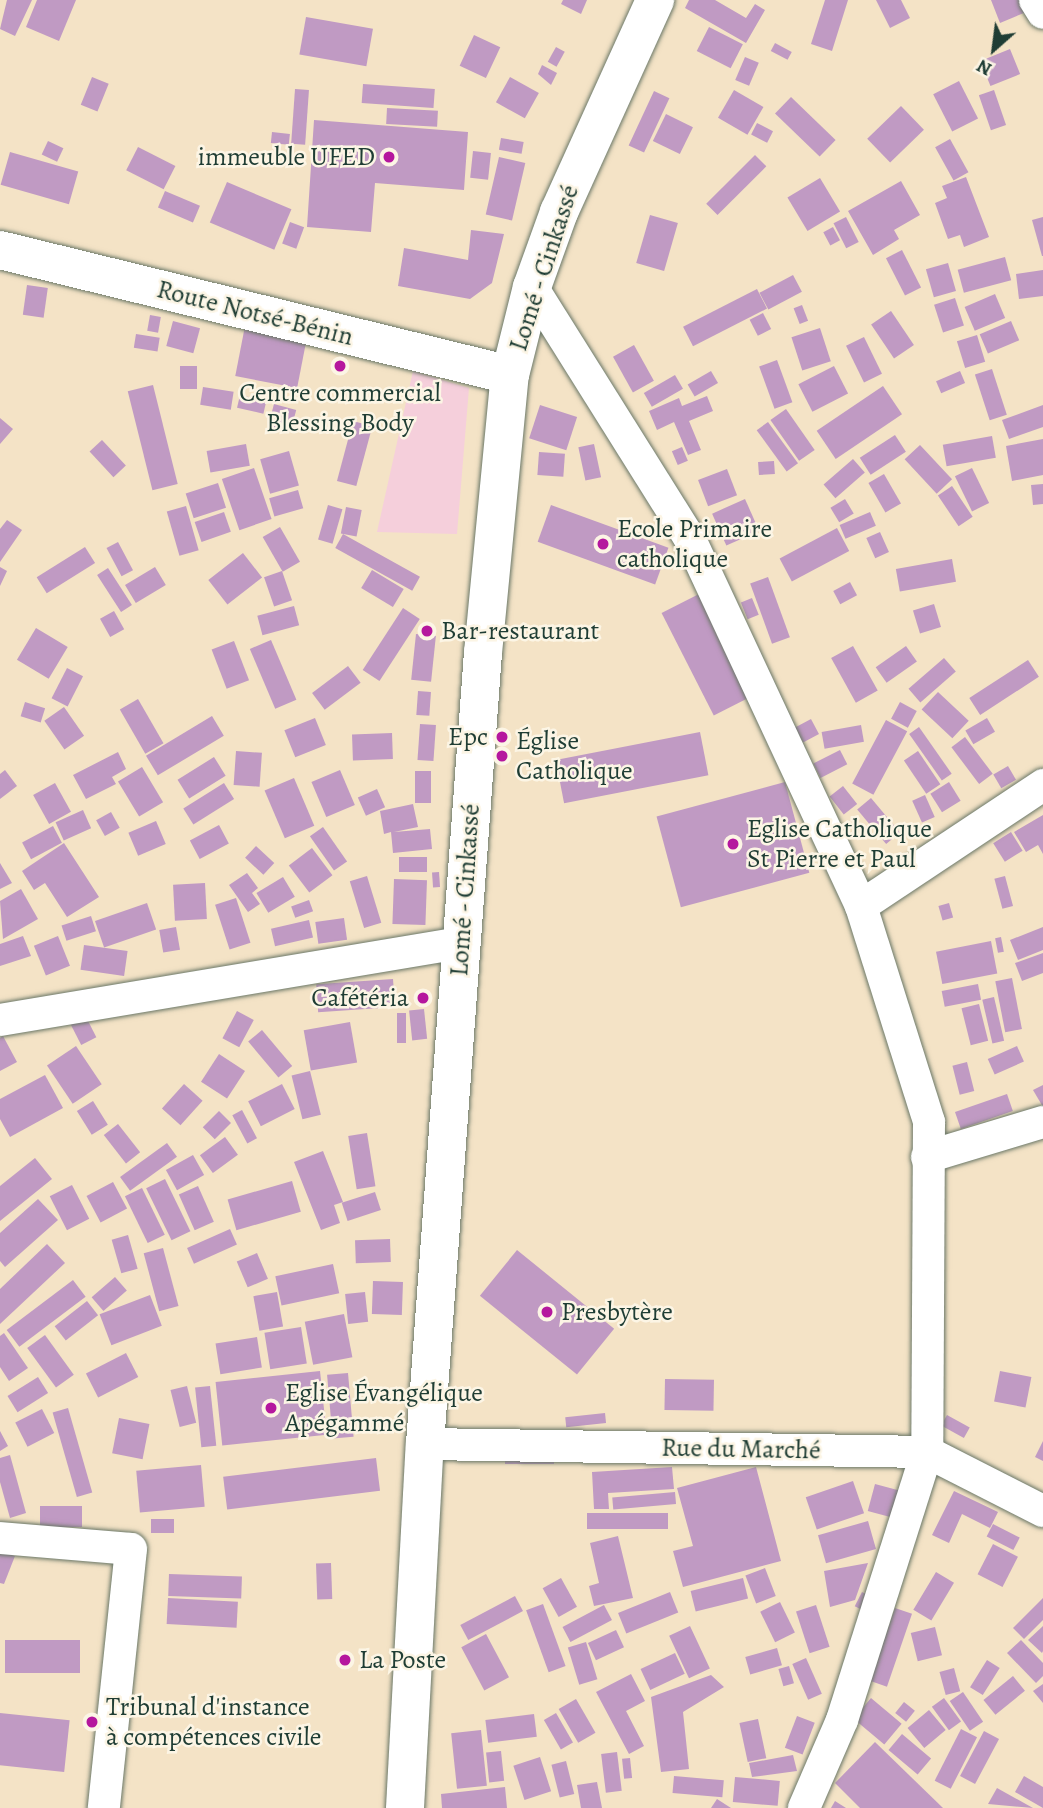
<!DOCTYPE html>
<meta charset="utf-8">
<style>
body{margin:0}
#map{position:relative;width:1043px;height:1808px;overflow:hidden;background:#f4e3c6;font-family:Alegreya,serif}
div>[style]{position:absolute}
.built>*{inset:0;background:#f5cfdb}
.building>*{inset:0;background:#c09ac3;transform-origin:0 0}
.roads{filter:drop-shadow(0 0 2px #6a7767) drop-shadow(0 0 2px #6a7767)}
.street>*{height:32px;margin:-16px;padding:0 16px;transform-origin:16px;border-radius:16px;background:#fff}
.secondary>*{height:38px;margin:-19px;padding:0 19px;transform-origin:19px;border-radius:19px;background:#fff}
.highway>*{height:38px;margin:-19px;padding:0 19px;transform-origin:19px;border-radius:19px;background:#fff}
.dots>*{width:19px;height:19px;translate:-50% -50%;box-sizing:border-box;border:4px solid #fcf5e5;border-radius:50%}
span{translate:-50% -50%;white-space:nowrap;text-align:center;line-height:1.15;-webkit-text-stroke:5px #fcf5e5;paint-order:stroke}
.poi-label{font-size:26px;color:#1f3d34}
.right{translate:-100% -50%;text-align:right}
.left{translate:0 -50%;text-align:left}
.street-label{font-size:26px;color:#1f3d34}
.north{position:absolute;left:959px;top:14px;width:70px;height:70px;-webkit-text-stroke:5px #fcf5e5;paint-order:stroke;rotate:208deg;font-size:19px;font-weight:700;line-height:28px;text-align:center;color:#1f3d34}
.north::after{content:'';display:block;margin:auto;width:24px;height:32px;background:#1f3d34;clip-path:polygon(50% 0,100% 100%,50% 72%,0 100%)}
</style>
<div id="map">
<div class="built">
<i style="clip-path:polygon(413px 371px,469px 388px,457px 534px,377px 532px)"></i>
</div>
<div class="building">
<i style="clip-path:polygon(7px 0,32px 0,15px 36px,0 29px)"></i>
<i style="clip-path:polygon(37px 0,76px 0,59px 41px,26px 27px)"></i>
<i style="clip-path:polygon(563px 0,587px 0,581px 14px,561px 4px)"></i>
<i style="clip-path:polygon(689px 0,715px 0,746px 18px,755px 4px,765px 10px,746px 43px,685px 8px)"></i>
<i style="clip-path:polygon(825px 0,848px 0,832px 51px,811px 44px)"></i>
<i style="clip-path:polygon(876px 0,901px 0,910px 18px,890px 28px)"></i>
<i style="clip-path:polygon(991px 0,1021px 0,1026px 12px,1000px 23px)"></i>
<i style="left:306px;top:17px;width:68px;height:38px;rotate:10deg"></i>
<i style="left:709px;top:27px;width:38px;height:27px;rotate:27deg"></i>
<i style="left:474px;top:35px;width:29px;height:34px;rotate:25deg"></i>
<i style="left:775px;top:43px;width:19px;height:9px;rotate:28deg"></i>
<i style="left:556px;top:47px;width:10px;height:17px;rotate:29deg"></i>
<i style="left:1010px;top:49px;width:27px;height:32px;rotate:68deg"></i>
<i style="left:745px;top:57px;width:15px;height:25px;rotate:23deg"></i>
<i style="clip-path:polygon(542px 65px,557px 73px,551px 85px,538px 74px)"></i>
<i style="left:92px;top:77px;width:18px;height:30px;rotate:22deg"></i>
<i style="left:510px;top:77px;width:33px;height:29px;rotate:29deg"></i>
<i style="left:959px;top:81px;width:42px;height:29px;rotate:63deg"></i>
<i style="left:363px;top:84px;width:72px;height:19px;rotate:4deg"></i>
<i style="left:295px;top:89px;width:14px;height:55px;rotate:4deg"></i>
<i style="left:734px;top:90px;width:34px;height:32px;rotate:30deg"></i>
<i style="left:994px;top:90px;width:37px;height:16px;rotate:71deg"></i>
<i style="left:654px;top:91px;width:17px;height:60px;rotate:25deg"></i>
<i style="left:791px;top:97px;width:62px;height:23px;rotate:44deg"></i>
<i style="left:901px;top:106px;width:33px;height:47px;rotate:46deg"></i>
<i style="left:387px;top:108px;width:51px;height:16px;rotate:3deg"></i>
<i style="left:666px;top:114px;width:30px;height:30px;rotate:26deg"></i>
<i style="clip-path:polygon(314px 120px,468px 132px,464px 190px,375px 183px,371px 232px,307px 227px)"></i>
<i style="left:757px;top:123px;width:18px;height:13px;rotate:27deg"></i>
<i style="left:272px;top:132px;width:18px;height:11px;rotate:6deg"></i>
<i style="left:501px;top:138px;width:23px;height:12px;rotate:10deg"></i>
<i style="left:950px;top:139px;width:38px;height:17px;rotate:61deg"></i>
<i style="left:48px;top:141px;width:17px;height:15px;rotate:25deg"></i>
<i style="left:138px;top:147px;width:42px;height:26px;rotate:27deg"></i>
<i style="left:473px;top:151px;width:18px;height:27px;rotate:6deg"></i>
<i style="left:10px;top:152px;width:71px;height:34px;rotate:16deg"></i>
<i style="left:755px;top:155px;width:16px;height:69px;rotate:45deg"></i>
<i style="left:499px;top:157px;width:27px;height:59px;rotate:13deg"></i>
<i style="clip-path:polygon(966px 177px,989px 237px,964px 247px,960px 235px,948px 239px,935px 203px,947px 198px,942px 186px)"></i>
<i style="left:820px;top:178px;width:39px;height:38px;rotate:59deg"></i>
<i style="clip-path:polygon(901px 181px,920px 215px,894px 230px,899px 239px,873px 255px,848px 211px)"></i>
<i style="left:227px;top:182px;width:70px;height:44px;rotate:23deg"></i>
<i style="left:165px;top:191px;width:38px;height:18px;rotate:23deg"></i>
<i style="left:650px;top:215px;width:29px;height:50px;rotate:16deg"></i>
<i style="left:846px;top:217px;width:28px;height:14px;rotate:63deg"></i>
<i style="clip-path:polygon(1043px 217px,1043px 256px,1042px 256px,1032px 220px)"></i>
<i style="left:290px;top:222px;width:15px;height:23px;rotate:20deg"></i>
<i style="left:833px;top:227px;width:15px;height:11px;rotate:62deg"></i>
<i style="clip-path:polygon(471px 230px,504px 234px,492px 283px,470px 299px,398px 286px,404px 248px,468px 260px)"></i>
<i style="left:902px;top:250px;width:42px;height:18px;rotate:63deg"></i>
<i style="left:1005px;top:257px;width:24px;height:49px;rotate:75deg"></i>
<i style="left:948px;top:263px;width:29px;height:23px;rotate:74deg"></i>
<i style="clip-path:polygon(1043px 270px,1043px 296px,1019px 299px,1016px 274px)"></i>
<i style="left:793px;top:275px;width:19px;height:38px;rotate:62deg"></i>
<i style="left:27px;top:285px;width:21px;height:30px;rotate:8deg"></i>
<i style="left:757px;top:289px;width:22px;height:83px;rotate:63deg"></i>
<i style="left:995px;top:294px;width:26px;height:33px;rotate:67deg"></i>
<i style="left:955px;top:298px;width:29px;height:22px;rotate:72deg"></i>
<i style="left:802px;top:305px;width:17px;height:9px;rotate:69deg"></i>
<i style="left:891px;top:311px;width:41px;height:24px;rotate:56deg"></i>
<i style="left:763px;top:313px;width:18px;height:15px;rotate:63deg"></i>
<i style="left:150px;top:315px;width:11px;height:16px;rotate:10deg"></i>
<i style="left:173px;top:321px;width:28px;height:26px;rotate:15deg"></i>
<i style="left:1011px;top:321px;width:21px;height:34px;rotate:67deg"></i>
<i style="left:245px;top:326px;width:63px;height:51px;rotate:11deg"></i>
<i style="left:820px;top:328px;width:35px;height:30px;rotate:72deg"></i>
<i style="left:136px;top:334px;width:24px;height:14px;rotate:9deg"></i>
<i style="left:977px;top:335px;width:28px;height:21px;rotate:73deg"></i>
<i style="left:864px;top:337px;width:41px;height:20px;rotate:64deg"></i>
<i style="left:634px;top:345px;width:41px;height:24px;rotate:61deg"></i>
<i style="left:777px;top:360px;width:45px;height:19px;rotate:70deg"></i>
<i style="left:180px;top:366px;width:17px;height:23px"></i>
<i style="left:834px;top:366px;width:31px;height:40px;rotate:63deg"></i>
<i style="left:992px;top:369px;width:48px;height:18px;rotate:72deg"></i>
<i style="left:711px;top:371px;width:14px;height:27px;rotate:60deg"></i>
<i style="left:960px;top:371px;width:13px;height:26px;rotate:67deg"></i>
<i style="left:675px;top:375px;width:16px;height:36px;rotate:60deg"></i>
<i style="left:153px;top:385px;width:102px;height:26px;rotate:76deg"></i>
<i style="left:883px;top:386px;width:34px;height:80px;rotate:56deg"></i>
<i style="left:203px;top:387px;width:31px;height:18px;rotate:9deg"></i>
<i style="left:240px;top:395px;width:27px;height:13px;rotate:13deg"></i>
<i style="clip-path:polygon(707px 396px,713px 411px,689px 421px,701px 450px,688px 455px,674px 422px,657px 430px,649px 411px,679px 398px,682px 406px)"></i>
<i style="left:274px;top:404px;width:23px;height:23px;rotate:15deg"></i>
<i style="left:540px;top:405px;width:39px;height:35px;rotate:18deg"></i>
<i style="clip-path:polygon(1043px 405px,1043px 427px,1009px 439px,1002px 420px)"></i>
<i style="left:786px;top:409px;width:50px;height:19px;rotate:55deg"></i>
<i style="clip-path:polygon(0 418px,13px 429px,0 444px)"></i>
<i style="left:353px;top:421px;width:20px;height:62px;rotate:15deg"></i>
<i style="left:768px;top:422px;width:51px;height:14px;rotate:54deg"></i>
<i style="left:895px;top:435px;width:20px;height:42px;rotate:57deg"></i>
<i style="left:992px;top:436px;width:22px;height:50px;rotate:80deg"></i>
<i style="clip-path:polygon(1043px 439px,1043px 475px,1012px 481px,1006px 446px)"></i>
<i style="left:102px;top:440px;width:35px;height:17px;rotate:47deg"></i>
<i style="left:246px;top:444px;width:22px;height:40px;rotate:80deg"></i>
<i style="left:594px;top:444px;width:34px;height:16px;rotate:78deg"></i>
<i style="left:920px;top:445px;width:47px;height:21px;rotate:47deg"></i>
<i style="left:682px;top:447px;width:15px;height:11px;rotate:67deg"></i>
<i style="left:289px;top:451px;width:36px;height:30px;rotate:74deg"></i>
<i style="left:539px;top:452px;width:26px;height:23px;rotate:4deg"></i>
<i style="left:853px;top:459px;width:18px;height:39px;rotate:49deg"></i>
<i style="left:774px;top:461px;width:13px;height:16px;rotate:86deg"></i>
<i style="left:254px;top:468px;width:54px;height:34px;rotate:71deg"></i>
<i style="left:972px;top:468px;width:39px;height:19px;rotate:64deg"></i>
<i style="left:727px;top:469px;width:28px;height:31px;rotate:69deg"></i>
<i style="left:884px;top:474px;width:34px;height:18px;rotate:60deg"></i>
<i style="left:218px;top:483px;width:26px;height:34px;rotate:72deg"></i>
<i style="clip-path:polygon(1043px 484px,1043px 504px,1033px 505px,1031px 485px)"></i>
<i style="left:952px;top:486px;width:37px;height:17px;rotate:56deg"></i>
<i style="left:298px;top:490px;width:19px;height:30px;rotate:74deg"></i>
<i style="left:745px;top:499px;width:35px;height:36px;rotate:66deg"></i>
<i style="left:845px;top:499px;width:17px;height:17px;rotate:59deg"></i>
<i style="left:328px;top:505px;width:15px;height:36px;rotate:16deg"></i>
<i style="left:551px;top:505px;width:125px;height:39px;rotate:20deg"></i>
<i style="left:186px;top:506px;width:46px;height:20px;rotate:74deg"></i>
<i style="left:346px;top:507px;width:16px;height:27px;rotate:11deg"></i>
<i style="left:224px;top:512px;width:21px;height:31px;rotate:71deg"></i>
<i style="left:870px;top:512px;width:15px;height:33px;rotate:67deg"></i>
<i style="clip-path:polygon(7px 520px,22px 530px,0 562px,0 529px)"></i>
<i style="left:280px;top:527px;width:40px;height:20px;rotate:60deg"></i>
<i style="left:837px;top:528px;width:26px;height:65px;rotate:62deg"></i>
<i style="left:880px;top:532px;width:22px;height:15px;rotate:66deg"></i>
<i style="left:343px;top:534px;width:88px;height:16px;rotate:29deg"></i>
<i style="left:118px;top:542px;width:32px;height:13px;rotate:62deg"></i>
<i style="left:85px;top:547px;width:19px;height:57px;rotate:58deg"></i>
<i style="left:243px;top:553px;width:31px;height:44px;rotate:52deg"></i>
<i style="left:952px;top:559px;width:23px;height:57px;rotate:80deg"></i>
<i style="clip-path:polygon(0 567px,7px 571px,0 586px)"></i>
<i style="left:155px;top:567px;width:21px;height:35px;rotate:59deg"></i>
<i style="left:108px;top:568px;width:44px;height:13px;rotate:57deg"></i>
<i style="left:372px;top:570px;width:37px;height:21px;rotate:31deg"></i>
<i style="left:282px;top:571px;width:31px;height:19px;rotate:71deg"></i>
<i style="left:768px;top:577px;width:64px;height:19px;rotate:70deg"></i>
<i style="left:850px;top:582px;width:15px;height:19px;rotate:62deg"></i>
<i style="left:699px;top:594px;width:115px;height:42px;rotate:63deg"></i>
<i style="left:752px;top:598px;width:18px;height:12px;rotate:68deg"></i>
<i style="left:934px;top:604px;width:24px;height:22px;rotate:73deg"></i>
<i style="left:294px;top:606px;width:20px;height:38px;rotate:75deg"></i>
<i style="left:403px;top:608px;width:20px;height:74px;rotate:33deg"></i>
<i style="left:114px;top:611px;width:21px;height:16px;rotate:61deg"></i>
<i style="left:36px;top:628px;width:37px;height:37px;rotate:31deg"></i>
<i style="left:416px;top:634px;width:20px;height:46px;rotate:6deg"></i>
<i style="left:271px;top:640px;width:65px;height:23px;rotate:67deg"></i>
<i style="left:234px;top:641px;width:42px;height:24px;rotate:69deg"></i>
<i style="left:853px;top:646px;width:51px;height:25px;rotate:61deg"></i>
<i style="left:906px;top:646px;width:19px;height:37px;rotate:55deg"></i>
<i style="left:944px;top:658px;width:18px;height:47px;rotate:49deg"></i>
<i style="left:1028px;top:660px;width:20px;height:70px;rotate:57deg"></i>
<i style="left:348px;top:666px;width:21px;height:45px;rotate:53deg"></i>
<i style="left:67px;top:668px;width:18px;height:34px;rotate:27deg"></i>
<i style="left:418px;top:691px;width:13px;height:24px;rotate:4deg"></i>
<i style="left:938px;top:692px;width:42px;height:24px;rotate:43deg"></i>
<i style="left:138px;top:699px;width:51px;height:21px;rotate:60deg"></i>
<i style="left:25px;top:702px;width:21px;height:15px;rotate:17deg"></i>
<i style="left:900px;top:702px;width:19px;height:19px;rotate:28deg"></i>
<i style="left:64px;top:707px;width:35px;height:24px;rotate:55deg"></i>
<i style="left:212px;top:716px;width:23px;height:77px;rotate:59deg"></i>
<i style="left:315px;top:718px;width:29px;height:33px;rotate:68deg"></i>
<i style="left:987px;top:718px;width:16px;height:25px;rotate:60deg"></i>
<i style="left:811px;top:719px;width:17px;height:18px;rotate:62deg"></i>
<i style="left:886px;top:720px;width:24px;height:72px;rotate:28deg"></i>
<i style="left:420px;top:724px;width:16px;height:36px;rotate:4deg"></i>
<i style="left:861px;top:725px;width:17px;height:40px;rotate:80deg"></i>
<i style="left:919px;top:727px;width:57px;height:12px;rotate:55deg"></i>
<i style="left:700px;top:732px;width:44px;height:147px;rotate:79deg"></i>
<i style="left:392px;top:733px;width:26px;height:40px;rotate:88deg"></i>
<i style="left:965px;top:737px;width:46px;height:17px;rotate:53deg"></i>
<i style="left:840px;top:750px;width:16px;height:30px;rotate:63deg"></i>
<i style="left:236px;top:751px;width:26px;height:34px;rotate:4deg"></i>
<i style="left:918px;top:751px;width:40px;height:17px;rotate:56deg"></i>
<i style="clip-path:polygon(118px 752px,126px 769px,112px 777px,116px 784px,86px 799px,73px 775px)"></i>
<i style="left:214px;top:757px;width:22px;height:43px;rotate:58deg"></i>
<i style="left:1008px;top:766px;width:16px;height:17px;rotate:60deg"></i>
<i style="left:142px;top:767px;width:41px;height:28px;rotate:59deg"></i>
<i style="clip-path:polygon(5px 770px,17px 786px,0 799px,0 774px)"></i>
<i style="left:340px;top:770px;width:38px;height:31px;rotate:67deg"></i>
<i style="left:415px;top:771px;width:16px;height:32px"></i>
<i style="left:294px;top:778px;width:52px;height:32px;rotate:67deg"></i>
<i style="left:785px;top:782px;width:94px;height:133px;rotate:75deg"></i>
<i style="left:949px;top:782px;width:22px;height:22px;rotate:58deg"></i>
<i style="left:55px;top:783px;width:33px;height:25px;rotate:61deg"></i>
<i style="left:224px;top:783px;width:19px;height:48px;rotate:58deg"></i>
<i style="left:843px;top:786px;width:23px;height:17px;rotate:52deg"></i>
<i style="left:377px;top:789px;width:20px;height:21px;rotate:66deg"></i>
<i style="left:925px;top:795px;width:24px;height:14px;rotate:66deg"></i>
<i style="left:871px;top:798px;width:45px;height:18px;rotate:50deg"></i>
<i style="clip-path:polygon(413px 804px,418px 827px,394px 832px,430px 829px,432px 849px,393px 853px,391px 832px,384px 834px,380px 811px)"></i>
<i style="left:83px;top:810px;width:20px;height:30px;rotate:66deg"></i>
<i style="left:111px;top:812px;width:18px;height:17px;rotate:61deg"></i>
<i style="clip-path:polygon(1043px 815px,1043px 854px,1038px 845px,1026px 852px,1014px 832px)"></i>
<i style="left:156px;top:821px;width:25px;height:30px;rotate:67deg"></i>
<i style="left:219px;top:825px;width:21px;height:33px;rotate:62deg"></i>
<i style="left:53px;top:826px;width:19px;height:35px;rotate:62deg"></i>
<i style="left:323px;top:827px;width:42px;height:16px;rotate:55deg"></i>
<i style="left:1011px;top:832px;width:22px;height:21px;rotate:58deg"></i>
<i style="clip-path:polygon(64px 843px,99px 897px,67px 917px,45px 883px,34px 890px,22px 871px)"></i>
<i style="left:256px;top:846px;width:25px;height:16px;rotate:43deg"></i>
<i style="left:312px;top:848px;width:34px;height:29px;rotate:53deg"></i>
<i style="left:399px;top:857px;width:28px;height:15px"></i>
<i style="clip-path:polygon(0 863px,12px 883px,0 889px)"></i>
<i style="left:439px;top:872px;width:15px;height:7px;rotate:86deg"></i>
<i style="clip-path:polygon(247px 873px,258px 888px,252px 893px,260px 904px,248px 912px,229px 885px)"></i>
<i style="left:367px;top:876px;width:49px;height:18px;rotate:73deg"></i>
<i style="left:1005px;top:876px;width:31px;height:11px;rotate:75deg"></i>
<i style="left:283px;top:877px;width:23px;height:31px;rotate:59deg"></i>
<i style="left:394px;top:879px;width:33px;height:45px;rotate:2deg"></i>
<i style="left:205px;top:883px;width:36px;height:32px;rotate:87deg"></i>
<i style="clip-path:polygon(21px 889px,38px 919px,3px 939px,0 901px)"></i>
<i style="left:236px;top:898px;width:47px;height:22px;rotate:72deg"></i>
<i style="left:309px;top:900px;width:12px;height:19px;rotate:70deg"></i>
<i style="left:147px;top:903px;width:28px;height:55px;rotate:71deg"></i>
<i style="left:949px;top:903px;width:15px;height:11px;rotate:74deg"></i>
<i style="left:91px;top:916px;width:16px;height:31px;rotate:72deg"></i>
<i style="left:344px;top:918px;width:22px;height:29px;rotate:82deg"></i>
<i style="left:309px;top:920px;width:18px;height:39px;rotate:77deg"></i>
<i style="left:176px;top:927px;width:23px;height:17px;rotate:80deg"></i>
<i style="clip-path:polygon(1043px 927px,1043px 950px,1018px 960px,1010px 940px)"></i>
<i style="clip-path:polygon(23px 936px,31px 956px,0 966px,0 944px)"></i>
<i style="left:58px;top:936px;width:32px;height:26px;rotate:68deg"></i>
<i style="left:1001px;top:937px;width:15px;height:6px;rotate:79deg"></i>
<i style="left:991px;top:941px;width:33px;height:56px;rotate:79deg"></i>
<i style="left:84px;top:945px;width:44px;height:25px;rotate:8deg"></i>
<i style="clip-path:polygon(1043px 953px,1043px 973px,1022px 981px,1015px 963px)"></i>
<i style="left:1012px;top:978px;width:52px;height:17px;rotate:79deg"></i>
<i style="left:393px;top:979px;width:28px;height:77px;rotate:86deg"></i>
<i style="left:978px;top:984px;width:16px;height:37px;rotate:79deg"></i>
<i style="left:994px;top:997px;width:45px;height:12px;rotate:77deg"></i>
<i style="left:979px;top:1004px;width:38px;height:18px;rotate:76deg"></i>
<i style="left:424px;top:1009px;width:30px;height:15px;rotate:84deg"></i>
<i style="left:237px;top:1011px;width:19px;height:31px;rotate:28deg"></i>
<i style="left:397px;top:1013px;width:9px;height:30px"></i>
<i style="left:85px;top:1015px;width:25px;height:17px;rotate:63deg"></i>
<i style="left:350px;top:1022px;width:41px;height:47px;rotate:80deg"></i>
<i style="left:262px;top:1030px;width:47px;height:18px;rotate:50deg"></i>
<i style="clip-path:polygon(3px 1036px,17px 1062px,0 1071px,0 1038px)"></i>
<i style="left:76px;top:1046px;width:46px;height:35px;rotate:56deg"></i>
<i style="left:1017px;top:1046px;width:17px;height:32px;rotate:66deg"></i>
<i style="left:219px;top:1054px;width:31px;height:33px;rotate:33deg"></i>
<i style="left:967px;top:1062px;width:30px;height:15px;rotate:76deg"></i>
<i style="left:310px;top:1071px;width:45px;height:19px;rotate:76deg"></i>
<i style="clip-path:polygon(45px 1075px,63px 1108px,10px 1137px,0 1119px,0 1099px)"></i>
<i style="left:184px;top:1084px;width:25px;height:33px;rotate:42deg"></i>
<i style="left:282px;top:1084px;width:28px;height:38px;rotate:63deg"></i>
<i style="clip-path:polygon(1043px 1085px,1043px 1107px,1033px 1090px)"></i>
<i style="left:1007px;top:1094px;width:18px;height:55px;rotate:71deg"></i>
<i style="left:93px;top:1101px;width:28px;height:19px;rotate:58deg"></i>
<i style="left:242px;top:1110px;width:32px;height:11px;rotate:62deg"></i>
<i style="left:219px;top:1111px;width:17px;height:23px;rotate:45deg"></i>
<i style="left:118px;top:1124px;width:36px;height:18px;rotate:52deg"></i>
<i style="left:367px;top:1133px;width:54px;height:19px;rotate:81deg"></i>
<i style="left:225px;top:1137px;width:22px;height:31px;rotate:54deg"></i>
<i style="left:167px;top:1143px;width:17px;height:58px;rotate:54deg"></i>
<i style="clip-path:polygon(323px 1151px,343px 1202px,334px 1205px,340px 1223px,321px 1230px,294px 1162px)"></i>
<i style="left:193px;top:1155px;width:23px;height:31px;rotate:61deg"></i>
<i style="clip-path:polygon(35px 1158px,52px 1179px,0 1221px,0 1186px)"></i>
<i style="left:165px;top:1179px;width:58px;height:21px;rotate:64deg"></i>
<i style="left:292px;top:1181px;width:32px;height:67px;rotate:74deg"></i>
<i style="left:113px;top:1182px;width:30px;height:30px;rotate:62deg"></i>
<i style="left:72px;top:1185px;width:38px;height:25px;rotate:63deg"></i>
<i style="left:198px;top:1186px;width:39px;height:21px;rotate:66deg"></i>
<i style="left:142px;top:1188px;width:52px;height:19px;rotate:64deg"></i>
<i style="left:375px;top:1192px;width:19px;height:35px;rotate:72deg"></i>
<i style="clip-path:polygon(38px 1199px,58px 1220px,5px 1267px,0 1261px,0 1233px)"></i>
<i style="left:230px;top:1229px;width:17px;height:47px;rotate:66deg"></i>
<i style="left:128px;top:1235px;width:35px;height:17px;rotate:74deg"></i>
<i style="left:390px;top:1239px;width:23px;height:35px;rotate:88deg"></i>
<i style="clip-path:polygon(47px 1244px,65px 1263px,0 1324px,0 1289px)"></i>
<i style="left:163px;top:1248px;width:60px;height:20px;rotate:75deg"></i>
<i style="left:517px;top:1250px;width:125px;height:59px;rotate:39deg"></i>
<i style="left:257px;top:1253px;width:28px;height:22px;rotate:67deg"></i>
<i style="left:333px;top:1264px;width:30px;height:59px;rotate:78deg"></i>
<i style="left:115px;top:1277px;width:18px;height:31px;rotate:49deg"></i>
<i style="left:73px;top:1280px;width:21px;height:83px;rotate:53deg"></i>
<i style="left:373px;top:1281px;width:30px;height:33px;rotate:2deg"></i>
<i style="left:277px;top:1292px;width:35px;height:24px;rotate:80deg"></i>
<i style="left:365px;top:1292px;width:30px;height:20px;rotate:84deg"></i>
<i style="left:150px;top:1295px;width:33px;height:54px;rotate:69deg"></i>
<i style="left:87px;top:1301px;width:18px;height:41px;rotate:52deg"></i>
<i style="left:344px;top:1314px;width:44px;height:40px;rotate:79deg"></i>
<i style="left:301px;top:1327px;width:37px;height:37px;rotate:81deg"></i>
<i style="clip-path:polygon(4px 1333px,28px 1368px,9px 1381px,0 1367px,0 1336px)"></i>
<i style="left:45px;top:1335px;width:49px;height:22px;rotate:54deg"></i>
<i style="left:257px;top:1337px;width:31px;height:42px;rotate:81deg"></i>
<i style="left:126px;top:1353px;width:27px;height:45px;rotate:63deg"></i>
<i style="left:320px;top:1371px;width:64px;height:105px;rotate:84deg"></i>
<i style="left:1000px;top:1371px;width:32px;height:31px;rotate:11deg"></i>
<i style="left:348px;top:1373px;width:64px;height:21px;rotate:85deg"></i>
<i style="left:38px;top:1377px;width:19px;height:36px;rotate:58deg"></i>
<i style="left:665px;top:1379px;width:49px;height:31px;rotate:1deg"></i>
<i style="left:187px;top:1386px;width:38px;height:17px;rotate:76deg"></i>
<i style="left:210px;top:1386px;width:60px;height:15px;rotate:84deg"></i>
<i style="left:68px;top:1408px;width:88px;height:16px;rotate:74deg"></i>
<i style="left:42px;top:1409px;width:27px;height:30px;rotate:63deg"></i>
<i style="left:605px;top:1413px;width:10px;height:40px;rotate:84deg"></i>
<i style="left:947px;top:1415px;width:26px;height:12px;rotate:29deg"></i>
<i style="left:119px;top:1418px;width:31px;height:36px;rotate:11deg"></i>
<i style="clip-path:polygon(0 1431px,8px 1446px,0 1451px)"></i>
<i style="clip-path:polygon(1043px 1441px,1043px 1461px,1035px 1457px)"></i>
<i style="left:554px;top:1450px;width:14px;height:49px;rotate:90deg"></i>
<i style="clip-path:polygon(10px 1455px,26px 1513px,10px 1518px,0 1482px,0 1458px)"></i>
<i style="left:376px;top:1458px;width:33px;height:154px;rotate:83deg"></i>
<i style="left:201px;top:1465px;width:42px;height:65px;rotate:85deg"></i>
<i style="clip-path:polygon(672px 1467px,674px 1489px,608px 1493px,609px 1509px,594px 1509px,592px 1472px)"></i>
<i style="clip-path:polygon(756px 1467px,781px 1561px,683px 1587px,673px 1551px,693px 1546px,677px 1488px)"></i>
<i style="left:853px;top:1481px;width:34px;height:50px;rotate:71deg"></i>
<i style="left:875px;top:1484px;width:28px;height:28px;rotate:15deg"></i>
<i style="clip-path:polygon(954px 1491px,998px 1512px,990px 1528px,962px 1514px,949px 1543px,932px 1535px)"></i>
<i style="left:675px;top:1492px;width:12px;height:63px;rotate:85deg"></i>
<i style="left:40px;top:1506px;width:42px;height:21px"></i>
<i style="left:587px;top:1513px;width:81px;height:16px"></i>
<i style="left:151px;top:1519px;width:23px;height:14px"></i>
<i style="left:868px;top:1521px;width:29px;height:52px;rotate:74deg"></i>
<i style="left:993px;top:1524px;width:30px;height:14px;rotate:27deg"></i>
<i style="clip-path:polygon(618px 1536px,633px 1598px,594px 1606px,589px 1586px,599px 1583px,590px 1543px)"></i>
<i style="left:993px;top:1544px;width:28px;height:34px;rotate:27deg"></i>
<i style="clip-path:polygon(0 1550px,15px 1556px,4px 1584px,0 1583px)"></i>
<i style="left:331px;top:1563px;width:36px;height:15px;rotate:88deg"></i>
<i style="clip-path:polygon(868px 1563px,855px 1600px,830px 1607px,824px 1571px)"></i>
<i style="left:765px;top:1568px;width:30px;height:21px;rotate:69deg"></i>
<i style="left:936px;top:1572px;width:21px;height:44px;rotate:31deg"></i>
<i style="left:169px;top:1574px;width:73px;height:22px;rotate:2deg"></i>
<i style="left:561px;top:1578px;width:33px;height:21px;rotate:61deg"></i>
<i style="left:743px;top:1578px;width:21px;height:54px;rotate:76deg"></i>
<i style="left:670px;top:1592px;width:22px;height:56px;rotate:68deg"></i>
<i style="left:862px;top:1592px;width:9px;height:16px;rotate:27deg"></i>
<i style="left:515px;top:1596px;width:17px;height:62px;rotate:62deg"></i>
<i style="left:168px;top:1598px;width:70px;height:26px;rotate:3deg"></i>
<i style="clip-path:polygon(1043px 1598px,1043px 1620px,1024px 1639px,1013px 1628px)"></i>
<i style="left:780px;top:1602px;width:34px;height:22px;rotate:64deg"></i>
<i style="left:543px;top:1604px;width:66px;height:18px;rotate:70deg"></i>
<i style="left:604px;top:1605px;width:17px;height:47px;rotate:62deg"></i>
<i style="left:816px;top:1605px;width:44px;height:21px;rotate:72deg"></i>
<i style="left:895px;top:1608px;width:18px;height:77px;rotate:19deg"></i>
<i style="left:690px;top:1626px;width:47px;height:23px;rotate:65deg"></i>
<i style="clip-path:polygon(1043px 1626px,1043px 1651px,1042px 1653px,1028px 1640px)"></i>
<i style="left:935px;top:1627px;width:29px;height:25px;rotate:76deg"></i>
<i style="left:616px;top:1630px;width:19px;height:31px;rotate:65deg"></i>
<i style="left:486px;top:1634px;width:49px;height:28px;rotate:62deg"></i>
<i style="left:80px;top:1640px;width:33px;height:75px;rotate:90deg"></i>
<i style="clip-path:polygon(1021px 1640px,1043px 1663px,1043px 1676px,1036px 1683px,1007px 1653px)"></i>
<i style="left:586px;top:1642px;width:39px;height:19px;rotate:73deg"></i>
<i style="left:777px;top:1648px;width:18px;height:33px;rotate:74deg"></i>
<i style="left:675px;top:1653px;width:23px;height:38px;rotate:65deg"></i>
<i style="left:806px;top:1658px;width:39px;height:15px;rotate:66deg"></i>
<i style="left:987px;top:1660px;width:15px;height:32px;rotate:32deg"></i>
<i style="left:789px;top:1666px;width:18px;height:11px;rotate:74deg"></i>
<i style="left:954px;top:1668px;width:24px;height:15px;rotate:75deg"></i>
<i style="clip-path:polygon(631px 1674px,645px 1701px,626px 1711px,644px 1746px,629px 1754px,596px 1692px)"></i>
<i style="clip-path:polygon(711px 1675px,724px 1687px,683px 1712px,689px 1769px,661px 1772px,651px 1697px)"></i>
<i style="left:1013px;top:1676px;width:19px;height:38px;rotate:51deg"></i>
<i style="clip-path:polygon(1043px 1684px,1043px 1703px,1033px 1691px)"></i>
<i style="left:963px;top:1692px;width:36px;height:16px;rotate:56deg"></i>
<i style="left:871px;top:1698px;width:40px;height:27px;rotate:40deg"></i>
<i style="left:944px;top:1698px;width:29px;height:15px;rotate:54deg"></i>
<i style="left:576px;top:1699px;width:39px;height:20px;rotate:60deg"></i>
<i style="left:904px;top:1702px;width:14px;height:14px;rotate:39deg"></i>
<i style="left:929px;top:1710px;width:26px;height:28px;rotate:50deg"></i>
<i style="left:0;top:1713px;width:70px;height:52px;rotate:6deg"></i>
<i style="left:556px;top:1713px;width:34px;height:14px;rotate:60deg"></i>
<i style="left:534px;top:1714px;width:23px;height:49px;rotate:83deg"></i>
<i style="left:797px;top:1716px;width:19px;height:34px;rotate:21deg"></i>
<i style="left:758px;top:1719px;width:40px;height:19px;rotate:78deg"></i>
<i style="left:961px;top:1729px;width:18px;height:58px;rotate:27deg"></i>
<i style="left:481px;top:1730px;width:56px;height:30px;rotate:84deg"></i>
<i style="left:984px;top:1731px;width:17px;height:51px;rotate:28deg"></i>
<i style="left:902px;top:1734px;width:38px;height:21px;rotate:40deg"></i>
<i style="clip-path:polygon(875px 1742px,943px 1808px,860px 1808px,835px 1783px)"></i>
<i style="left:501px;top:1751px;width:30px;height:15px;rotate:84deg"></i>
<i style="left:617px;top:1752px;width:39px;height:16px;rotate:83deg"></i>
<i style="clip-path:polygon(793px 1755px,797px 1771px,752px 1777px,749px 1763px)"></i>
<i style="left:540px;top:1757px;width:36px;height:28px;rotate:72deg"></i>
<i style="left:630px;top:1758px;width:20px;height:8px;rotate:84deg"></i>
<i style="left:566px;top:1761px;width:34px;height:15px;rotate:76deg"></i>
<i style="left:674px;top:1776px;width:50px;height:17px;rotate:5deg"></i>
<i style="clip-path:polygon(1024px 1776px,1043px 1787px,1043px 1808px,1015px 1792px)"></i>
<i style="left:735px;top:1777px;width:45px;height:25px;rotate:5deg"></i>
<i style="clip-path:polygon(597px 1782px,602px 1808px,581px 1808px,577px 1785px)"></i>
<i style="clip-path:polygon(505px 1787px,507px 1808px,442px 1808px,441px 1794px)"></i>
<i style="clip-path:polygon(997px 1788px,1033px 1808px,988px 1804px)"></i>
<i style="clip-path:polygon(717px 1799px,731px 1808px,711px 1808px)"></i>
<i style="clip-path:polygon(835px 1801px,846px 1808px,831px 1808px)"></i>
</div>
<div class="roads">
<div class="street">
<i style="left:1035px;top:0;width:15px;rotate:58deg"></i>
<i style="left:532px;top:287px;width:295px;rotate:57.9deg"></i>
<i style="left:689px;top:537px;width:407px;rotate:65deg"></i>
<i style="left:861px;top:906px;width:226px;rotate:72.5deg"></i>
<i style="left:929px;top:1122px;width:330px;rotate:90.3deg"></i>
<i style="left:927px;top:1452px;width:281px;rotate:107.6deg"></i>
<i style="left:842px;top:1720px;width:96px;rotate:113.4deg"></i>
<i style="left:861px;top:906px;width:219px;rotate:-33.6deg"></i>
<i style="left:0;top:1020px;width:467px;rotate:-9.5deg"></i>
<i style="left:927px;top:1157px;width:121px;rotate:-16.8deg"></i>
<i style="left:425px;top:1444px;width:502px;rotate:0.91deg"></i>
<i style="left:927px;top:1452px;width:130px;rotate:27deg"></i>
<i style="left:0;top:1538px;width:131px;rotate:4.8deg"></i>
<i style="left:131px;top:1549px;width:260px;rotate:96deg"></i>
</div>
<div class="secondary">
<i style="left:0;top:250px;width:525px;rotate:13.77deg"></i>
</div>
<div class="highway">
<i style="left:405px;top:1808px;width:365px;rotate:-86.9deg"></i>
<i style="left:425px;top:1444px;width:793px;rotate:-85.81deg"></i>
<i style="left:483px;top:653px;width:279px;rotate:-84.5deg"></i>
<i style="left:510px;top:375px;width:91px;rotate:-76deg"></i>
<i style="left:532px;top:287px;width:80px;rotate:-70.2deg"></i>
<i style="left:559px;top:212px;width:233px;rotate:-65.6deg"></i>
</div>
</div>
<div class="dots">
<i style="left:389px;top:157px;background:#b5179e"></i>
<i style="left:340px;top:366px;background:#b5179e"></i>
<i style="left:603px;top:544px;background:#b5179e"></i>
<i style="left:427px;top:631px;background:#b5179e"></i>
<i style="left:502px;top:737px;background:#b5179e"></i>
<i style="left:502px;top:756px;background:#b5179e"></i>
<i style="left:733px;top:844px;background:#b5179e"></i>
<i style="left:423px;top:998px;background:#b5179e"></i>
<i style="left:547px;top:1312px;background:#b5179e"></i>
<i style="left:271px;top:1408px;background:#b5179e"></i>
<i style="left:345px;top:1660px;background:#b5179e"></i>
<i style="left:92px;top:1722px;background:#b5179e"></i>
</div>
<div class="poi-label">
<span class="right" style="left:375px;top:157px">immeuble UFED</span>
<span style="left:340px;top:408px">Centre commercial<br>Blessing Body</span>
<span class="left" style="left:617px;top:544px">Ecole Primaire<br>catholique</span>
<span class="left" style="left:441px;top:631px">Bar-restaurant</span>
<span class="right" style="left:488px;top:737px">Epc</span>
<span class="left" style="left:516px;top:756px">Église<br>Catholique</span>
<span class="left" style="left:747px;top:844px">Eglise Catholique<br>St Pierre et Paul</span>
<span class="right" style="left:409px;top:998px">Cafétéria</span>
<span class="left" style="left:561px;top:1312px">Presbytère</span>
<span class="left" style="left:285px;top:1408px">Eglise Évangélique<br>Apégammé</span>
<span class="left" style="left:359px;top:1660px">La Poste</span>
<span class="left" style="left:106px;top:1722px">Tribunal d'instance<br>à compétences civile</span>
</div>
<div class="street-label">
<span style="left:544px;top:268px;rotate:-72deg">Lomé - Cinkassé</span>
<span style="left:255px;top:313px;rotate:14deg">Route Notsé-Bénin</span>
<span style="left:465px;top:890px;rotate:-86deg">Lomé - Cinkassé</span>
<span style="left:741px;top:1449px;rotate:1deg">Rue du Marché</span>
</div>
<div class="north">N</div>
</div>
